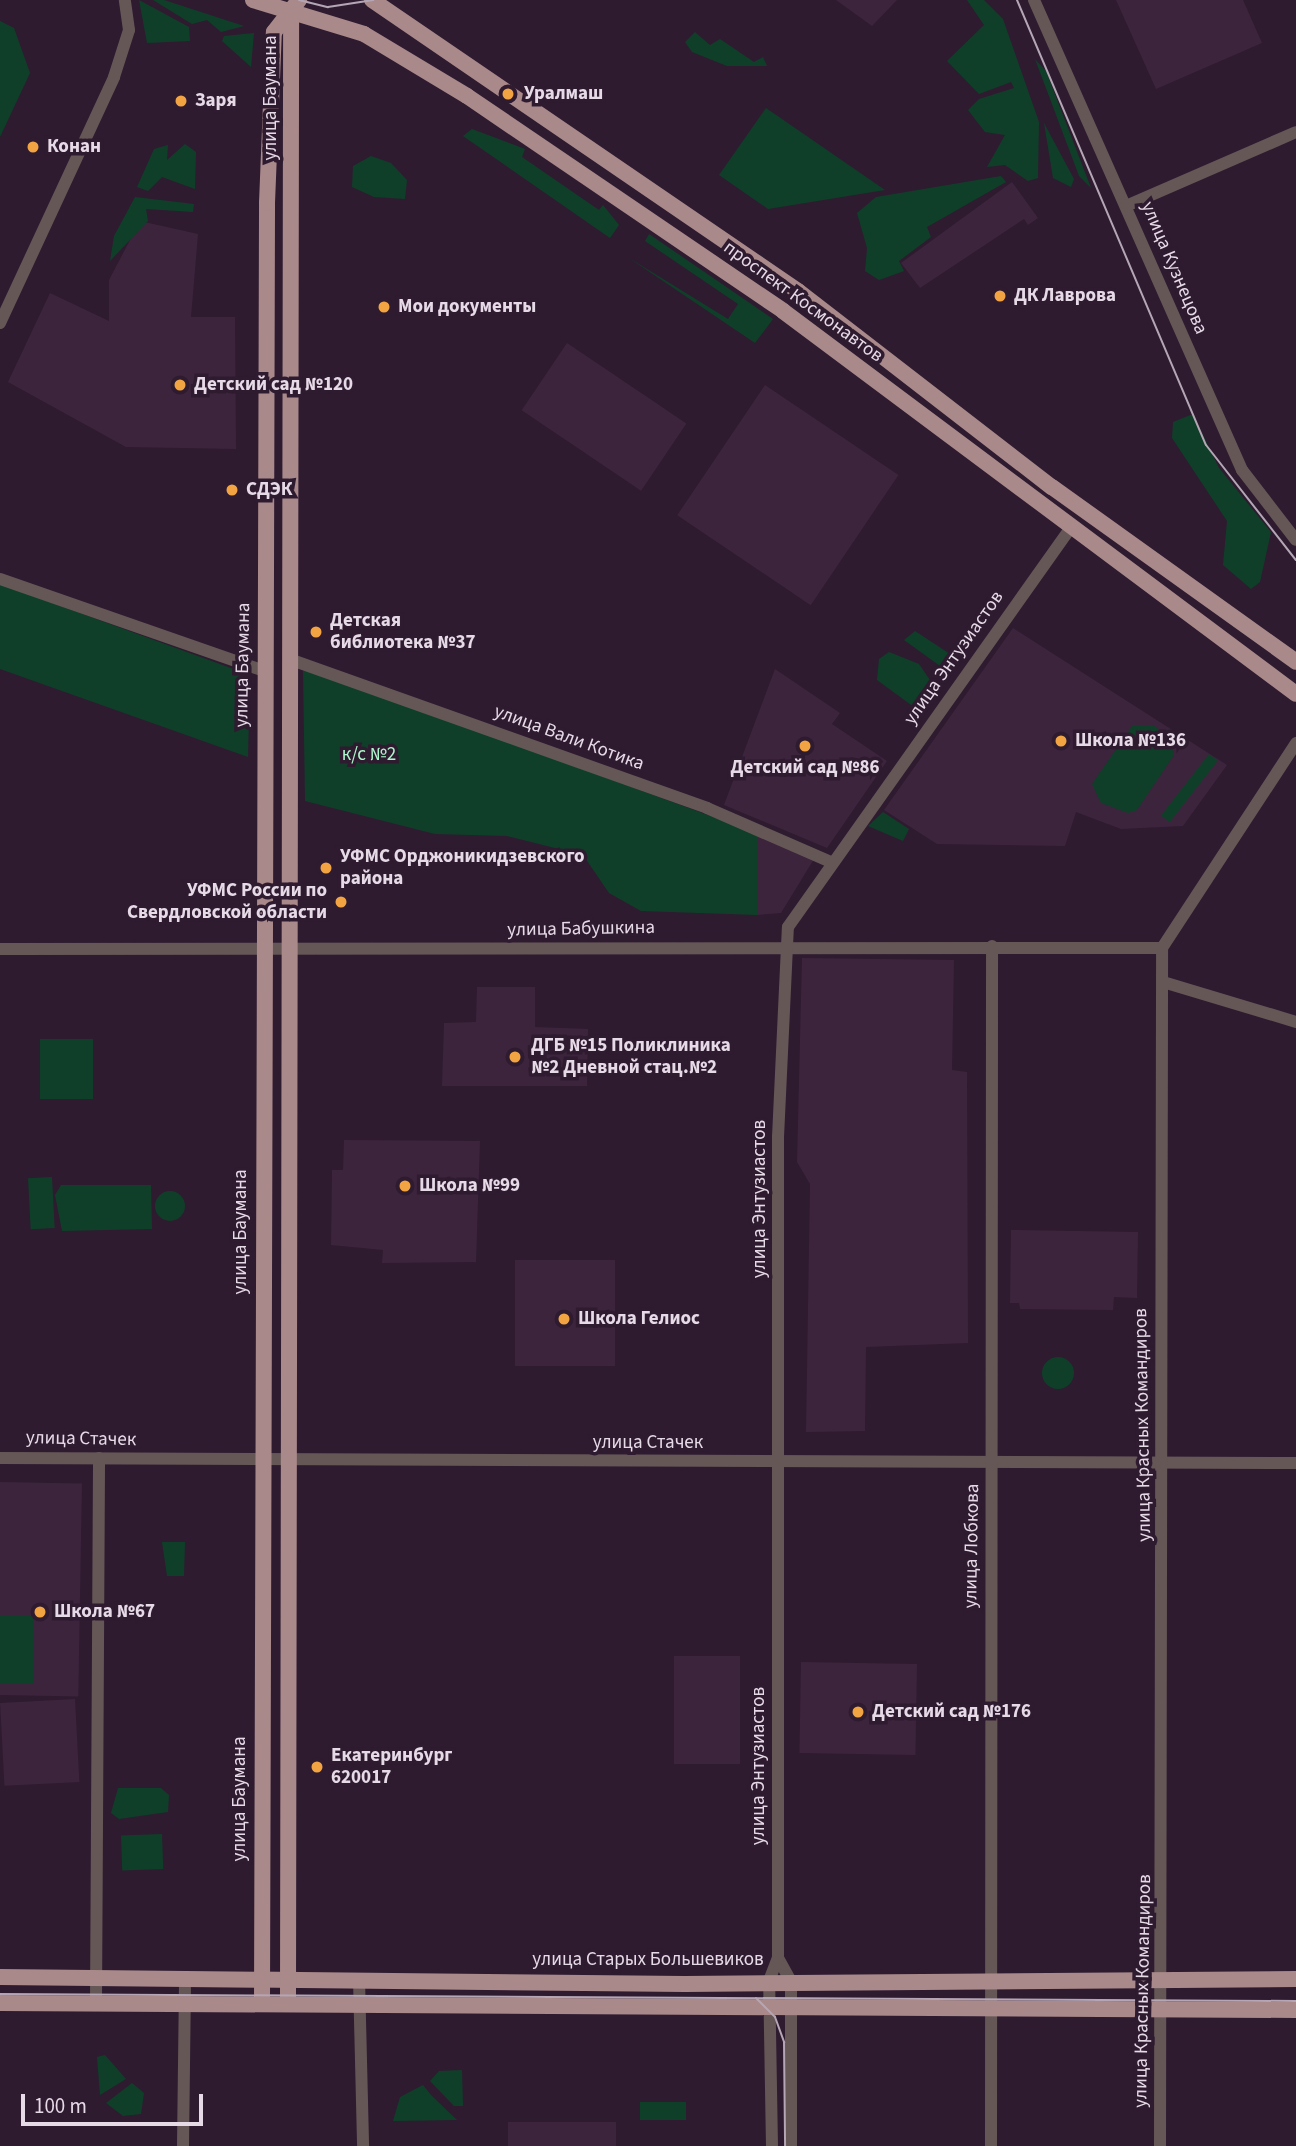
<!DOCTYPE html>
<meta charset="utf-8">
<style>
body{margin:0}
#map{position:relative;width:1296px;height:2146px;overflow:hidden;background:#2e1b30;font-family:"Source Sans 3",sans-serif}
div>[style]{position:absolute}
.built>*{inset:0;background:#3c243d;transform-origin:0 0}
.green>*{inset:0;background:#103f29;transform-origin:0 0}
.round{border-radius:50%}
.minor>*{height:12px;margin:-6px;padding:0 6px;transform-origin:6px;border-radius:6px;background:#665757}
.major>*{height:16px;margin:-8px;padding:0 8px;transform-origin:8px;border-radius:8px;background:#a9898a}
.tram>*{height:2px;margin:-1px;padding:0 1px;transform-origin:1px;border-radius:1px;background:#b4a6b5}
.dots>*{width:19px;height:19px;translate:-50% -50%;box-sizing:border-box;border:4px solid #2e1b30;border-radius:50%}
span{translate:-50% -50%;white-space:nowrap;text-align:center;line-height:1.15;-webkit-text-stroke:7px #2e1b30;paint-order:stroke}
.poi-label{font-size:19px;color:#e7dae7;font-weight:700}
.left{translate:0 -50%;text-align:left}
.right{translate:-100% -50%;text-align:right}
.street-label{font-size:19px;color:#e7dae7}
.park-label{font-size:19px;color:#adf7cc}
.scale{position:absolute;left:21px;top:2094px;width:182px;height:32px;box-sizing:border-box;border:4px solid #e7dae7;border-top:0;padding-left:9px;font-size:21px;line-height:24px;white-space:nowrap;color:#e7dae7;-webkit-text-stroke:5px #2e1b30;paint-order:stroke}
</style>
<div id="map">
<div class="built">
<i style="clip-path:polygon(836px 0,897px 0,872px 26px)"></i>
<i style="clip-path:polygon(1116px 0,1243px 0,1262px 43px,1156px 89px)"></i>
<i style="clip-path:polygon(1012px 182px,1038px 218px,1028px 225px,1024px 219px,920px 288px,901px 263px)"></i>
<i style="clip-path:polygon(140px 221px,198px 234px,191px 317px,235px 317px,236px 449px,126px 447px,8px 382px,50px 293px,109px 321px,109px 280px)"></i>
<i style="left:567px;top:343px;width:144px;height:81px;rotate:34deg"></i>
<i style="left:765px;top:385px;width:161px;height:157px;rotate:34deg"></i>
<i style="clip-path:polygon(1013px 628px,1227px 765px,1183px 826px,1121px 829px,1076px 812px,1065px 846px,937px 844px,884px 810px)"></i>
<i style="clip-path:polygon(775px 669px,840px 713px,832px 724px,887px 761px,827px 848px,724px 805px)"></i>
<i style="clip-path:polygon(757px 833px,814px 859px,781px 913px,757px 915px)"></i>
<i style="clip-path:polygon(802px 958px,954px 960px,952px 1070px,967px 1072px,968px 1343px,866px 1347px,865px 1431px,806px 1432px,810px 1184px,797px 1162px)"></i>
<i style="clip-path:polygon(477px 987px,535px 987px,535px 1027px,588px 1029px,587px 1086px,442px 1086px,444px 1023px,476px 1022px)"></i>
<i style="clip-path:polygon(344px 1140px,480px 1141px,476px 1262px,382px 1263px,383px 1250px,331px 1245px,332px 1170px,343px 1170px)"></i>
<i style="clip-path:polygon(1011px 1230px,1138px 1232px,1137px 1298px,1114px 1297px,1113px 1310px,1020px 1309px,1019px 1303px,1010px 1303px)"></i>
<i style="left:515px;top:1260px;width:100px;height:106px"></i>
<i style="left:0;top:1482px;width:82px;height:213px;rotate:1deg"></i>
<i style="left:674px;top:1656px;width:66px;height:108px"></i>
<i style="left:917px;top:1664px;width:91px;height:116px;rotate:91deg"></i>
<i style="left:75px;top:1699px;width:83px;height:75px;rotate:87deg"></i>
<i style="left:616px;top:2122px;width:24px;height:108px;rotate:90deg"></i>
</div>
<div class="green">
<i style="clip-path:polygon(139px 0,189px 27px,190px 41px,147px 43px)"></i>
<i style="clip-path:polygon(153px 0,164px 0,244px 26px,221px 32px,207px 20px,192px 24px)"></i>
<i style="clip-path:polygon(967px 0,984px 0,1003px 19px,1039px 122px,1038px 178px,1028px 181px,1005px 165px,987px 167px,1005px 135px,985px 132px,968px 110px,979px 99px,1014px 88px,1011px 82px,979px 94px,947px 61px,984px 25px)"></i>
<i style="clip-path:polygon(0 21px,14px 28px,30px 73px,0 137px)"></i>
<i style="clip-path:polygon(695px 32px,710px 45px,720px 39px,754px 62px,763px 57px,767px 66px,727px 66px,692px 52px,685px 42px)"></i>
<i style="clip-path:polygon(254px 33px,251px 67px,222px 41px,224px 36px)"></i>
<i style="clip-path:polygon(1035px 59px,1046px 71px,1091px 188px,1079px 176px)"></i>
<i style="clip-path:polygon(766px 108px,885px 190px,768px 209px,719px 175px)"></i>
<i style="clip-path:polygon(1044px 123px,1074px 179px,1071px 187px,1053px 178px)"></i>
<i style="clip-path:polygon(472px 129px,525px 149px,522px 157px,599px 210px,603px 205px,619px 225px,610px 238px,463px 136px)"></i>
<i style="clip-path:polygon(185px 144px,196px 152px,195px 189px,162px 177px,148px 191px,137px 187px,154px 149px,168px 145px,167px 160px)"></i>
<i style="clip-path:polygon(371px 156px,391px 163px,407px 180px,405px 199px,374px 197px,352px 187px,353px 166px)"></i>
<i style="clip-path:polygon(1001px 176px,1006px 182px,927px 227px,931px 237px,899px 261px,904px 271px,879px 280px,865px 271px,867px 248px,857px 213px,876px 197px)"></i>
<i style="clip-path:polygon(135px 197px,194px 204px,193px 212px,146px 209px,148px 221px,110px 261px,114px 236px)"></i>
<i style="clip-path:polygon(649px 234px,773px 319px,755px 343px,629px 258px,728px 319px,738px 304px,645px 241px)"></i>
<i style="clip-path:polygon(1193px 414px,1219px 468px,1271px 532px,1260px 582px,1251px 589px,1223px 565px,1227px 521px,1172px 438px,1173px 422px)"></i>
<i style="clip-path:polygon(0 584px,250px 675px,248px 757px,0 669px)"></i>
<i style="clip-path:polygon(915px 631px,956px 658px,947px 671px,904px 640px)"></i>
<i style="clip-path:polygon(889px 652px,919px 664px,934px 686px,918px 710px,877px 680px,879px 659px)"></i>
<i style="clip-path:polygon(309px 669px,757px 833px,757px 915px,641px 911px,609px 893px,583px 855px,507px 836px,435px 834px,305px 801px,303px 671px)"></i>
<i style="clip-path:polygon(1132px 726px,1154px 726px,1169px 736px,1174px 755px,1137px 810px,1128px 813px,1101px 803px,1092px 784px)"></i>
<i style="left:1209px;top:754px;width:11px;height:78px;rotate:38deg"></i>
<i style="clip-path:polygon(883px 812px,909px 829px,903px 841px,868px 826px)"></i>
<i style="left:40px;top:1039px;width:53px;height:60px"></i>
<i style="left:52px;top:1177px;width:51px;height:24px;rotate:87deg"></i>
<i style="clip-path:polygon(61px 1185px,151px 1185px,152px 1229px,62px 1231px,55px 1195px)"></i>
<i class="round" style="left:155px;top:1191px;width:30px;height:30px"></i>
<i class="round" style="left:1042px;top:1357px;width:32px;height:32px"></i>
<i style="clip-path:polygon(162px 1542px,185px 1542px,184px 1576px,167px 1576px)"></i>
<i style="left:0;top:1615px;width:33px;height:69px"></i>
<i style="clip-path:polygon(118px 1788px,161px 1788px,169px 1795px,168px 1812px,119px 1819px,111px 1813px)"></i>
<i style="left:162px;top:1834px;width:35px;height:41px;rotate:88deg"></i>
<i style="clip-path:polygon(105px 2055px,126px 2079px,100px 2095px,97px 2057px)"></i>
<i style="clip-path:polygon(462px 2070px,463px 2106px,454px 2106px,430px 2081px,439px 2071px)"></i>
<i style="clip-path:polygon(132px 2083px,144px 2093px,141px 2114px,123px 2116px,106px 2103px)"></i>
<i style="clip-path:polygon(423px 2085px,431px 2095px,457px 2120px,393px 2121px,400px 2097px)"></i>
<i style="left:686px;top:2102px;width:18px;height:46px;rotate:90deg"></i>
</div>
<div class="minor">
<i style="left:1034px;top:0;width:514px;rotate:66.13deg"></i>
<i style="left:1242px;top:470px;width:88px;rotate:52.4deg"></i>
<i style="left:1126px;top:206px;width:185px;rotate:-23.5deg"></i>
<i style="left:0;top:323px;width:271px;rotate:-65.1deg"></i>
<i style="left:114px;top:77px;width:49px;rotate:-72.3deg"></i>
<i style="left:129px;top:30px;width:30px;rotate:-98deg"></i>
<i style="left:0;top:579px;width:280px;rotate:19.2deg"></i>
<i style="left:289px;top:659px;width:444px;rotate:19.6deg"></i>
<i style="left:707px;top:808px;width:137px;rotate:23.6deg"></i>
<i style="left:0;top:949px;width:1162px;rotate:-0.05deg"></i>
<i style="left:1163px;top:982px;width:139px;rotate:16.7deg"></i>
<i style="left:0;top:1458px;width:1296px;rotate:0.22deg"></i>
<i style="left:778px;top:1958px;width:26px;rotate:61deg"></i>
<i style="left:791px;top:1981px;width:165px;rotate:90deg"></i>
<i style="left:359px;top:1979px;width:167px;rotate:88.6deg"></i>
<i style="left:96px;top:2003px;width:545px;rotate:-89.68deg"></i>
<i style="left:183px;top:2146px;width:167px;rotate:-89.3deg"></i>
<i style="left:772px;top:2146px;width:165px;rotate:-91deg"></i>
<i style="left:769px;top:1981px;width:25px;rotate:-69deg"></i>
<i style="left:778px;top:1958px;width:821px;rotate:-90deg"></i>
<i style="left:778px;top:1137px;width:210px;rotate:-87.3deg"></i>
<i style="left:788px;top:927px;width:486px;rotate:-54.7deg"></i>
<i style="left:991px;top:2146px;width:1200px;rotate:-89.95deg"></i>
<i style="left:1160px;top:2146px;width:1198px;rotate:-89.9deg"></i>
<i style="left:1162px;top:948px;width:245px;rotate:-56.8deg"></i>
</div>
<div class="major">
<i style="left:253px;top:0;width:116px;rotate:17deg"></i>
<i style="left:364px;top:34px;width:120px;rotate:31deg"></i>
<i style="left:467px;top:96px;width:382px;rotate:34.2deg"></i>
<i style="left:783px;top:311px;width:640px;rotate:36.74deg"></i>
<i style="left:372px;top:0;width:516px;rotate:34.34deg"></i>
<i style="left:798px;top:291px;width:321px;rotate:37.7deg"></i>
<i style="left:1052px;top:487px;width:300px;rotate:35.6deg"></i>
<i style="left:0;top:1977px;width:685px;rotate:0.59deg"></i>
<i style="left:685px;top:1984px;width:611px;rotate:-0.47deg"></i>
<i style="left:288px;top:2001px;width:1983px;rotate:-89.91deg"></i>
<i style="left:262px;top:2002px;width:1799px;rotate:-89.84deg"></i>
<i style="left:267px;top:203px;width:171px;rotate:-87.7deg"></i>
<i style="left:274px;top:32px;width:41px;rotate:-52deg"></i>
<i style="left:0;top:2003px;width:1296px;rotate:0.31deg"></i>
</div>
<div class="tram">
<i style="left:299px;top:0;width:30px;rotate:14deg"></i>
<i style="left:328px;top:7px;width:46px;rotate:-8.8deg"></i>
<i style="left:1017px;top:0;width:483px;rotate:67deg"></i>
<i style="left:1206px;top:445px;width:146px;rotate:52deg"></i>
<i style="left:0;top:1994px;width:1296px;rotate:0.31deg"></i>
<i style="left:756px;top:1998px;width:27px;rotate:45deg"></i>
<i style="left:775px;top:2017px;width:27px;rotate:70deg"></i>
<i style="left:784px;top:2042px;width:104px;rotate:89.4deg"></i>
</div>
<div class="dots">
<i style="left:508px;top:94px;background:#f3a442"></i>
<i style="left:181px;top:101px;background:#f3a442"></i>
<i style="left:33px;top:147px;background:#f3a442"></i>
<i style="left:1000px;top:296px;background:#f3a442"></i>
<i style="left:384px;top:307px;background:#f3a442"></i>
<i style="left:180px;top:385px;background:#f3a442"></i>
<i style="left:232px;top:490px;background:#f3a442"></i>
<i style="left:316px;top:632px;background:#f3a442"></i>
<i style="left:1061px;top:741px;background:#f3a442"></i>
<i style="left:805px;top:746px;background:#f3a442"></i>
<i style="left:326px;top:868px;background:#f3a442"></i>
<i style="left:341px;top:902px;background:#f3a442"></i>
<i style="left:515px;top:1057px;background:#f3a442"></i>
<i style="left:405px;top:1186px;background:#f3a442"></i>
<i style="left:564px;top:1319px;background:#f3a442"></i>
<i style="left:40px;top:1612px;background:#f3a442"></i>
<i style="left:858px;top:1712px;background:#f3a442"></i>
<i style="left:317px;top:1767px;background:#f3a442"></i>
</div>
<div class="poi-label">
<span class="left" style="left:524px;top:94px">Уралмаш</span>
<span class="left" style="left:195px;top:101px">Заря</span>
<span class="left" style="left:47px;top:147px">Конан</span>
<span class="left" style="left:1014px;top:296px">ДК Лаврова</span>
<span class="left" style="left:398px;top:307px">Мои документы</span>
<span class="left" style="left:194px;top:385px">Детский сад №120</span>
<span class="left" style="left:246px;top:490px">СДЭК</span>
<span class="left" style="left:330px;top:632px">Детская<br>библиотека №37</span>
<span class="left" style="left:1075px;top:741px">Школа №136</span>
<span style="left:805px;top:768px">Детский сад №86</span>
<span class="left" style="left:340px;top:868px">УФМС Орджоникидзевского<br>района</span>
<span class="right" style="left:327px;top:902px">УФМС России по<br>Свердловской области</span>
<span class="left" style="left:531px;top:1057px">ДГБ №15 Поликлиника<br>№2 Дневной стац.№2</span>
<span class="left" style="left:419px;top:1186px">Школа №99</span>
<span class="left" style="left:578px;top:1319px">Школа Гелиос</span>
<span class="left" style="left:54px;top:1612px">Школа №67</span>
<span class="left" style="left:872px;top:1712px">Детский сад №176</span>
<span class="left" style="left:331px;top:1767px">Екатеринбург<br>620017</span>
</div>
<div class="street-label">
<span style="left:271px;top:98px;rotate:-90deg">улица Баумана</span>
<span style="left:1174px;top:268px;rotate:67deg">улица Кузнецова</span>
<span style="left:803px;top:302px;rotate:36deg">проспект Космонавтов</span>
<span style="left:954px;top:658px;rotate:-55deg">улица Энтузиастов</span>
<span style="left:243px;top:665px;rotate:-89deg">улица Баумана</span>
<span style="left:569px;top:738px;rotate:20deg">улица Вали Котика</span>
<span style="left:581px;top:929px;rotate:-1deg">улица Бабушкина</span>
<span style="left:760px;top:1199px;rotate:-90deg">улица Энтузиастов</span>
<span style="left:241px;top:1232px;rotate:-90deg">улица Баумана</span>
<span style="left:1143px;top:1425px;rotate:-91deg">улица Красных Командиров</span>
<span style="left:81px;top:1439px;rotate:1deg">улица Стачек</span>
<span style="left:648px;top:1443px">улица Стачек</span>
<span style="left:972px;top:1546px;rotate:-89deg">улица Лобкова</span>
<span style="left:759px;top:1766px;rotate:-90deg">улица Энтузиастов</span>
<span style="left:240px;top:1799px;rotate:-90deg">улица Баумана</span>
<span style="left:648px;top:1960px">улица Старых Большевиков</span>
<span style="left:1143px;top:1991px;rotate:-89deg">улица Красных Командиров</span>
</div>
<div class="park-label">
<span style="left:369px;top:755px">к/с №2</span>
</div>
<div class="scale">100 m</div>
</div>
